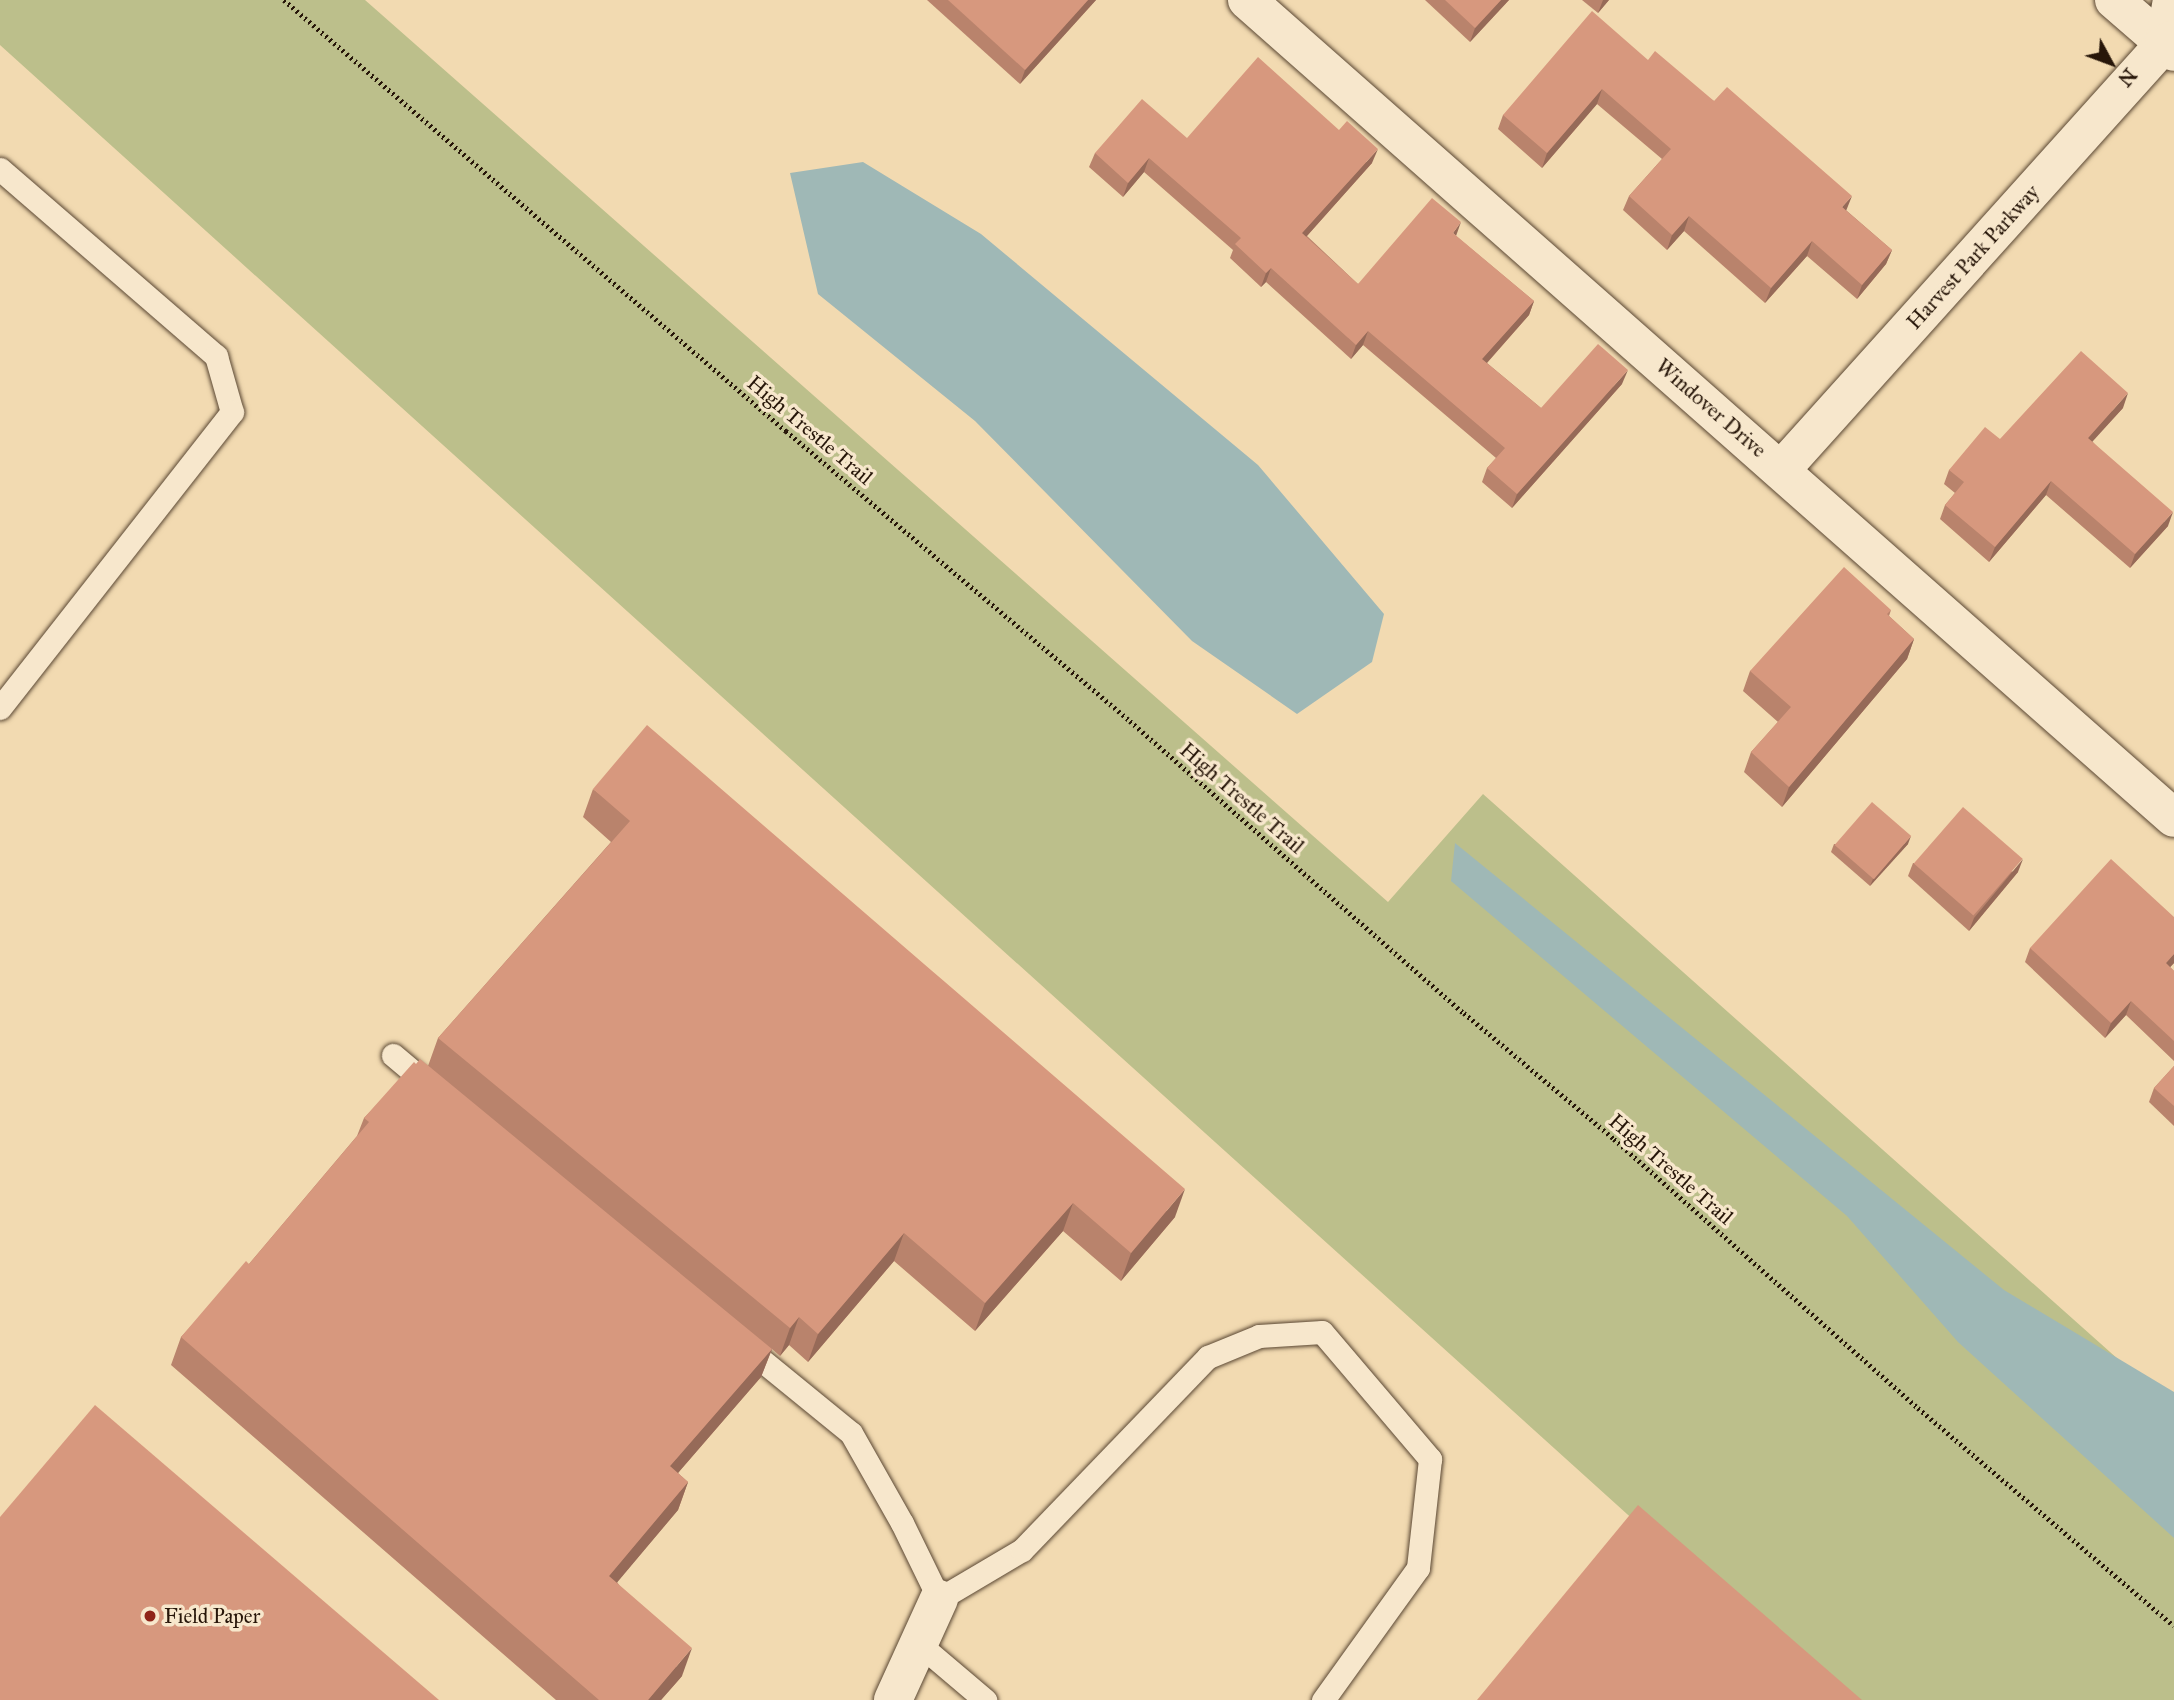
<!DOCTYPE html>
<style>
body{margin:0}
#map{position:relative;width:2174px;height:1700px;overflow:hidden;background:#f2dab1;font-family:"IM FELL Great Primer",serif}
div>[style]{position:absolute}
.green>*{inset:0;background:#bcbf8b}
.water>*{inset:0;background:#9fb8b6}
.path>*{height:4.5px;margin-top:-2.25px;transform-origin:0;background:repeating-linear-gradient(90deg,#271609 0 2px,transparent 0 5.5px)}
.roads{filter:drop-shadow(0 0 2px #5a4733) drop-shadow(0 0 2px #5a4733)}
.lane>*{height:23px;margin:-11.5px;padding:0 11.5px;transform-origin:11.5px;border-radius:11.5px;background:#f7e7cc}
.street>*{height:38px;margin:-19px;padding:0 19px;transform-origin:19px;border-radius:19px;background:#f7e7cc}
.wall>*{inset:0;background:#b9836c}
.shaded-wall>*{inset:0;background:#966a58}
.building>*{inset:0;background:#d7987e;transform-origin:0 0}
.dots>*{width:19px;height:19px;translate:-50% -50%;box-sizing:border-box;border:4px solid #f7e7cc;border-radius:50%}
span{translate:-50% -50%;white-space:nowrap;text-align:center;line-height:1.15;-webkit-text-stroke:7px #f7e7cc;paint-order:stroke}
.street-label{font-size:21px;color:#271609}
.poi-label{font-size:21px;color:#271609}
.left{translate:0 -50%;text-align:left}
.north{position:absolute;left:2076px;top:28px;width:70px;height:70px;-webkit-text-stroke:5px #f7e7cc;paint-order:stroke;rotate:131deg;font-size:19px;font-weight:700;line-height:28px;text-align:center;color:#271609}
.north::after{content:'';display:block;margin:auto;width:24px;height:32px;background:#271609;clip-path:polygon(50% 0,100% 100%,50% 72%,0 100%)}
</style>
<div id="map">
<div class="green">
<i style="clip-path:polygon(0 0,365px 0,1388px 902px,1483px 794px,2174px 1409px,2174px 1700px,1833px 1700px,0 45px)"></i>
</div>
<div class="water">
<i style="clip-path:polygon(863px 162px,981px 234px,1258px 465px,1384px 614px,1372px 662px,1297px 714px,1192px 641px,975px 421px,818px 294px,790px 173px)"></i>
<i style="clip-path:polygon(1455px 843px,2004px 1290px,2174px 1392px,2174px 1538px,1958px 1342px,1847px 1216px,1451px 881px)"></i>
</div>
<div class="path">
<i style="left:284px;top:0;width:662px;rotate:40.65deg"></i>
<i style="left:786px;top:431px;width:450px;rotate:40.1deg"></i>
<i style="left:1130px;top:721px;width:444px;rotate:41.2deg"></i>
<i style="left:1464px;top:1013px;width:196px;rotate:40deg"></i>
<i style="left:1614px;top:1139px;width:406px;rotate:41.5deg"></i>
<i style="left:1918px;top:1408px;width:336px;rotate:40.4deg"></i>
</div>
<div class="roads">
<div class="lane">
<i style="left:0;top:169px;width:286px;rotate:40.9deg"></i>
<i style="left:216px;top:356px;width:58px;rotate:74.1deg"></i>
<i style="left:232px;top:412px;width:376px;rotate:128.1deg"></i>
<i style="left:393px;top:1055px;width:50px;rotate:40.1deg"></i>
<i style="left:743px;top:1345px;width:139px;rotate:39.2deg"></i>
<i style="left:851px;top:1433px;width:103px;rotate:60.5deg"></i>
<i style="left:902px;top:1523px;width:85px;rotate:64deg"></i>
<i style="left:939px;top:1599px;width:96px;rotate:-30.6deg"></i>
<i style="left:1022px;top:1550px;width:268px;rotate:-46.1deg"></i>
<i style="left:1208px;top:1357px;width:55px;rotate:-22.4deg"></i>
<i style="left:1259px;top:1336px;width:63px;rotate:-3.6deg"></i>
<i style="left:1322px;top:1332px;width:167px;rotate:49.6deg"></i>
<i style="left:1430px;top:1459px;width:110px;rotate:96.3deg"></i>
<i style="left:1418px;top:1568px;width:163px;rotate:125.7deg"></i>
<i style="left:919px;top:1644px;width:87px;rotate:40.3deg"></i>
</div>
<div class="street">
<i style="left:1247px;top:0;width:1236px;rotate:41.43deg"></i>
<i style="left:2114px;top:0;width:79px;rotate:40.9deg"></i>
<i style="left:2164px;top:44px;width:45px;rotate:-79.7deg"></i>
<i style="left:1781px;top:470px;width:573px;rotate:-48.04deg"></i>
<i style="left:2164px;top:44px;width:11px;rotate:-27deg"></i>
<i style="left:893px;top:1700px;width:111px;rotate:-65.5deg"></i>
</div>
</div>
<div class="wall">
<i style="clip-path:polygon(927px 0,1096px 0,1020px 84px)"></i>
<i style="clip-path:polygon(1425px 0,1509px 0,1470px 42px)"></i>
<i style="clip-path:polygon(1582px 0,1609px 0,1598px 13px)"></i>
<i style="clip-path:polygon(1648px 60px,1714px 101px,1847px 211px,1892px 250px,1886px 264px,1857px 299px,1807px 256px,1765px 303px,1684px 231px,1667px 250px,1623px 210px,1629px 196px,1662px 159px,1597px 104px,1542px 168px,1498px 129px,1503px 115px)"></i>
<i style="clip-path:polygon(1187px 138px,1372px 163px,1307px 236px,1358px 284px,1456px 236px,1534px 301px,1529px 315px,1487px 363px,1541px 408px,1622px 384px,1512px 508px,1482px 482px,1487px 468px,1496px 458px,1363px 345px,1351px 359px,1266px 282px,1261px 287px,1230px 258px,1233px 250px,1144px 172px,1123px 197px,1089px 167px,1095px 153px)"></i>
<i style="clip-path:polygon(2123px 408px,2092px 441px,2168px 526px,2130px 568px,2046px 495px,1989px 562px,1940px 519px,1945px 505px,1955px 493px,1944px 484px,1949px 470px,2000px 439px)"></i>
<i style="clip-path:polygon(1891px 610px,1889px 616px,1914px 639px,1907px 659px,1782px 807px,1744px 772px,1751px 752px,1778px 722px,1743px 691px,1750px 671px)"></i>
<i style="clip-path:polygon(593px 789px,1175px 1217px,1121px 1281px,1063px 1231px,975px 1331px,894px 1261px,808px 1362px,789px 1345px,780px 1356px,772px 1349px,761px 1377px,678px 1473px,688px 1482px,678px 1510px,617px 1582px,682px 1676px,661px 1700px,556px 1700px,171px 1365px,181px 1337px,249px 1264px,357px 1136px,364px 1118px,416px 1064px,428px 1066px,438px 1038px,611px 842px,583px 817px)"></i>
<i style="clip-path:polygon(1834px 844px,1908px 844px,1870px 886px,1831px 852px)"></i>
<i style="clip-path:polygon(1913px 863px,2018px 872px,1969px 931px,1908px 876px)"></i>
<i style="clip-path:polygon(2174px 917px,2174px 963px,2170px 967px,2174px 971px,2174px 1061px,2126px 1015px,2105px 1038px,2025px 962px,2030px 948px)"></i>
<i style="clip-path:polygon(2174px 1066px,2174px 1126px,2149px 1102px,2154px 1088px)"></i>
</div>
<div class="shaded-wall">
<i style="clip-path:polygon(1088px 0,1096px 0,1020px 84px,1025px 70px)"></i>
<i style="clip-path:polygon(1501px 0,1509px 0,1470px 42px,1475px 28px)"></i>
<i style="clip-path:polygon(1603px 0,1609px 0,1598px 13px)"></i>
<i style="clip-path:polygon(1602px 89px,1597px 104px,1542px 168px,1547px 153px)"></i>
<i style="clip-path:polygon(1378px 149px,1372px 163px,1297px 247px,1302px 233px)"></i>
<i style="clip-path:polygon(1149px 158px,1144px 172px,1123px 197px,1128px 183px)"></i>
<i style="clip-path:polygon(1852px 196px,1846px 211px,1842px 207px)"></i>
<i style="clip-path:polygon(1689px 216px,1684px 231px,1667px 250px,1672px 235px)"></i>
<i style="clip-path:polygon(1461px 222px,1456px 236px,1453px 233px)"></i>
<i style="clip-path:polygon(1812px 241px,1807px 256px,1765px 303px,1771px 288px)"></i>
<i style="clip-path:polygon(1892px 250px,1886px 264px,1857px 299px,1862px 285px)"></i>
<i style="clip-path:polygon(1271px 268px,1266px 282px,1261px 287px,1266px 273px)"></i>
<i style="clip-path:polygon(1534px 301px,1529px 315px,1477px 374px,1482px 359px)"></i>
<i style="clip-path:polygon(1368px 331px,1363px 345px,1351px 359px,1356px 345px)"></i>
<i style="clip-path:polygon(1628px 370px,1622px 384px,1512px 508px,1517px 494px)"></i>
<i style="clip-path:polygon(2128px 393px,2123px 408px,2083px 452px,2088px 438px)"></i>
<i style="clip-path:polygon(2051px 481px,2046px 495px,1989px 562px,1995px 547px)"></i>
<i style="clip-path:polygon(2173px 512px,2168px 526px,2130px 568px,2135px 554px)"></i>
<i style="clip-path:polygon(1914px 639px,1907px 659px,1782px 807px,1789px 787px)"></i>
<i style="clip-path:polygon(1911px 836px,1908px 844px,1870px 886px,1873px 879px)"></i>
<i style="clip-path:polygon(2023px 859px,2018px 872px,1969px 931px,1974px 918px)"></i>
<i style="clip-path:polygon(2174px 954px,2174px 963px,2160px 978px,2166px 963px)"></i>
<i style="clip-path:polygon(2131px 1001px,2126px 1015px,2105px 1038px,2111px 1023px)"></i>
<i style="clip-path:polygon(1185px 1189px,1175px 1217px,1121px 1281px,1131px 1253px)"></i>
<i style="clip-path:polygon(1073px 1203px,1063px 1231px,975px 1331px,985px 1303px)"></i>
<i style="clip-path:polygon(904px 1233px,894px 1261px,808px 1362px,818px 1334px)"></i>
<i style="clip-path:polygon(799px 1317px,789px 1345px,780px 1356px,790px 1328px)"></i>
<i style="clip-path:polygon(772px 1349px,761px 1377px,659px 1495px,670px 1466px)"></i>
<i style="clip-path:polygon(688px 1482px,678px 1510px,599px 1604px,609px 1576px)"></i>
<i style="clip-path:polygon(692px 1648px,682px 1676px,661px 1700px,648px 1700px)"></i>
</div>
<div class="building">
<i style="clip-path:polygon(948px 0,1088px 0,1025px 70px)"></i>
<i style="clip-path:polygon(1445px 0,1501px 0,1475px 28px)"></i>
<i style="clip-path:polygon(1592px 11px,1648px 60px,1655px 51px,1714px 101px,1727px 87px,1852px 196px,1842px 207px,1892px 250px,1862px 285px,1812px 241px,1771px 288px,1689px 216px,1672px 235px,1629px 196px,1671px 149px,1602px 89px,1547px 153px,1503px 115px)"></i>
<i style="clip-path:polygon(1258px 57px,1339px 130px,1347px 121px,1378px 149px,1302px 233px,1358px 284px,1432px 198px,1461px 222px,1453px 233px,1534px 301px,1482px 359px,1541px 408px,1598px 344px,1628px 370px,1517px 494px,1487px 468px,1505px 448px,1368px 331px,1356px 345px,1271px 268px,1266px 273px,1235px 244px,1241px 238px,1149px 158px,1128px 183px,1095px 153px,1142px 99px,1187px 138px)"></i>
<i style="clip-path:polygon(2081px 351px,2128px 393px,2088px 438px,2173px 512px,2135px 554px,2051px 481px,1995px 547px,1945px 505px,1964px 482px,1949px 470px,1985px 427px,2000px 439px)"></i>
<i style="clip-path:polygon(1844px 567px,1891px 610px,1887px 614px,1914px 639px,1789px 787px,1751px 752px,1791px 707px,1750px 671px)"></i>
<i style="clip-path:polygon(647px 725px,1185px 1189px,1131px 1253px,1073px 1203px,985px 1303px,904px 1233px,818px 1334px,799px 1317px,790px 1328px,438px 1038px,630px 821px,593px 789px)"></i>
<i style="left:1872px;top:802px;width:52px;height:57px;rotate:41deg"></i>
<i style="left:1963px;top:807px;width:79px;height:75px;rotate:41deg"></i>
<i style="clip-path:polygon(2111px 859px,2174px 917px,2174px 954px,2166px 963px,2174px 971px,2174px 1041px,2131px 1001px,2111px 1023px,2030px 948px)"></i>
<i style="clip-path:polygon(420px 1059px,772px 1349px,670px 1466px,688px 1482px,609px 1576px,692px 1648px,648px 1700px,599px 1700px,181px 1337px,246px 1261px,249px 1264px,369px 1122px,364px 1118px,414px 1062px,416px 1064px)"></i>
<i style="clip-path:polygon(2174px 1066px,2174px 1106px,2154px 1088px)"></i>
<i style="clip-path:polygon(95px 1405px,439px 1700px,0 1700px,0 1517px)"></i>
<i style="clip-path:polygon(1638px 1505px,1862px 1700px,1477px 1700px)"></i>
</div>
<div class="dots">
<i style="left:150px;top:1616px;background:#8f2418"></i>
</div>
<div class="street-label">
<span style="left:1973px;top:257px;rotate:-48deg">Harvest Park Parkway</span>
<span style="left:1711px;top:408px;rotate:41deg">Windover Drive</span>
<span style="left:810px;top:430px;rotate:40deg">High Trestle Trail</span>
<span style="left:1242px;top:798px;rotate:41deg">High Trestle Trail</span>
<span style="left:1671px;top:1169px;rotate:41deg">High Trestle Trail</span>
</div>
<div class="poi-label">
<span class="left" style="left:164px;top:1616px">Field Paper</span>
</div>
<div class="north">N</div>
</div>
